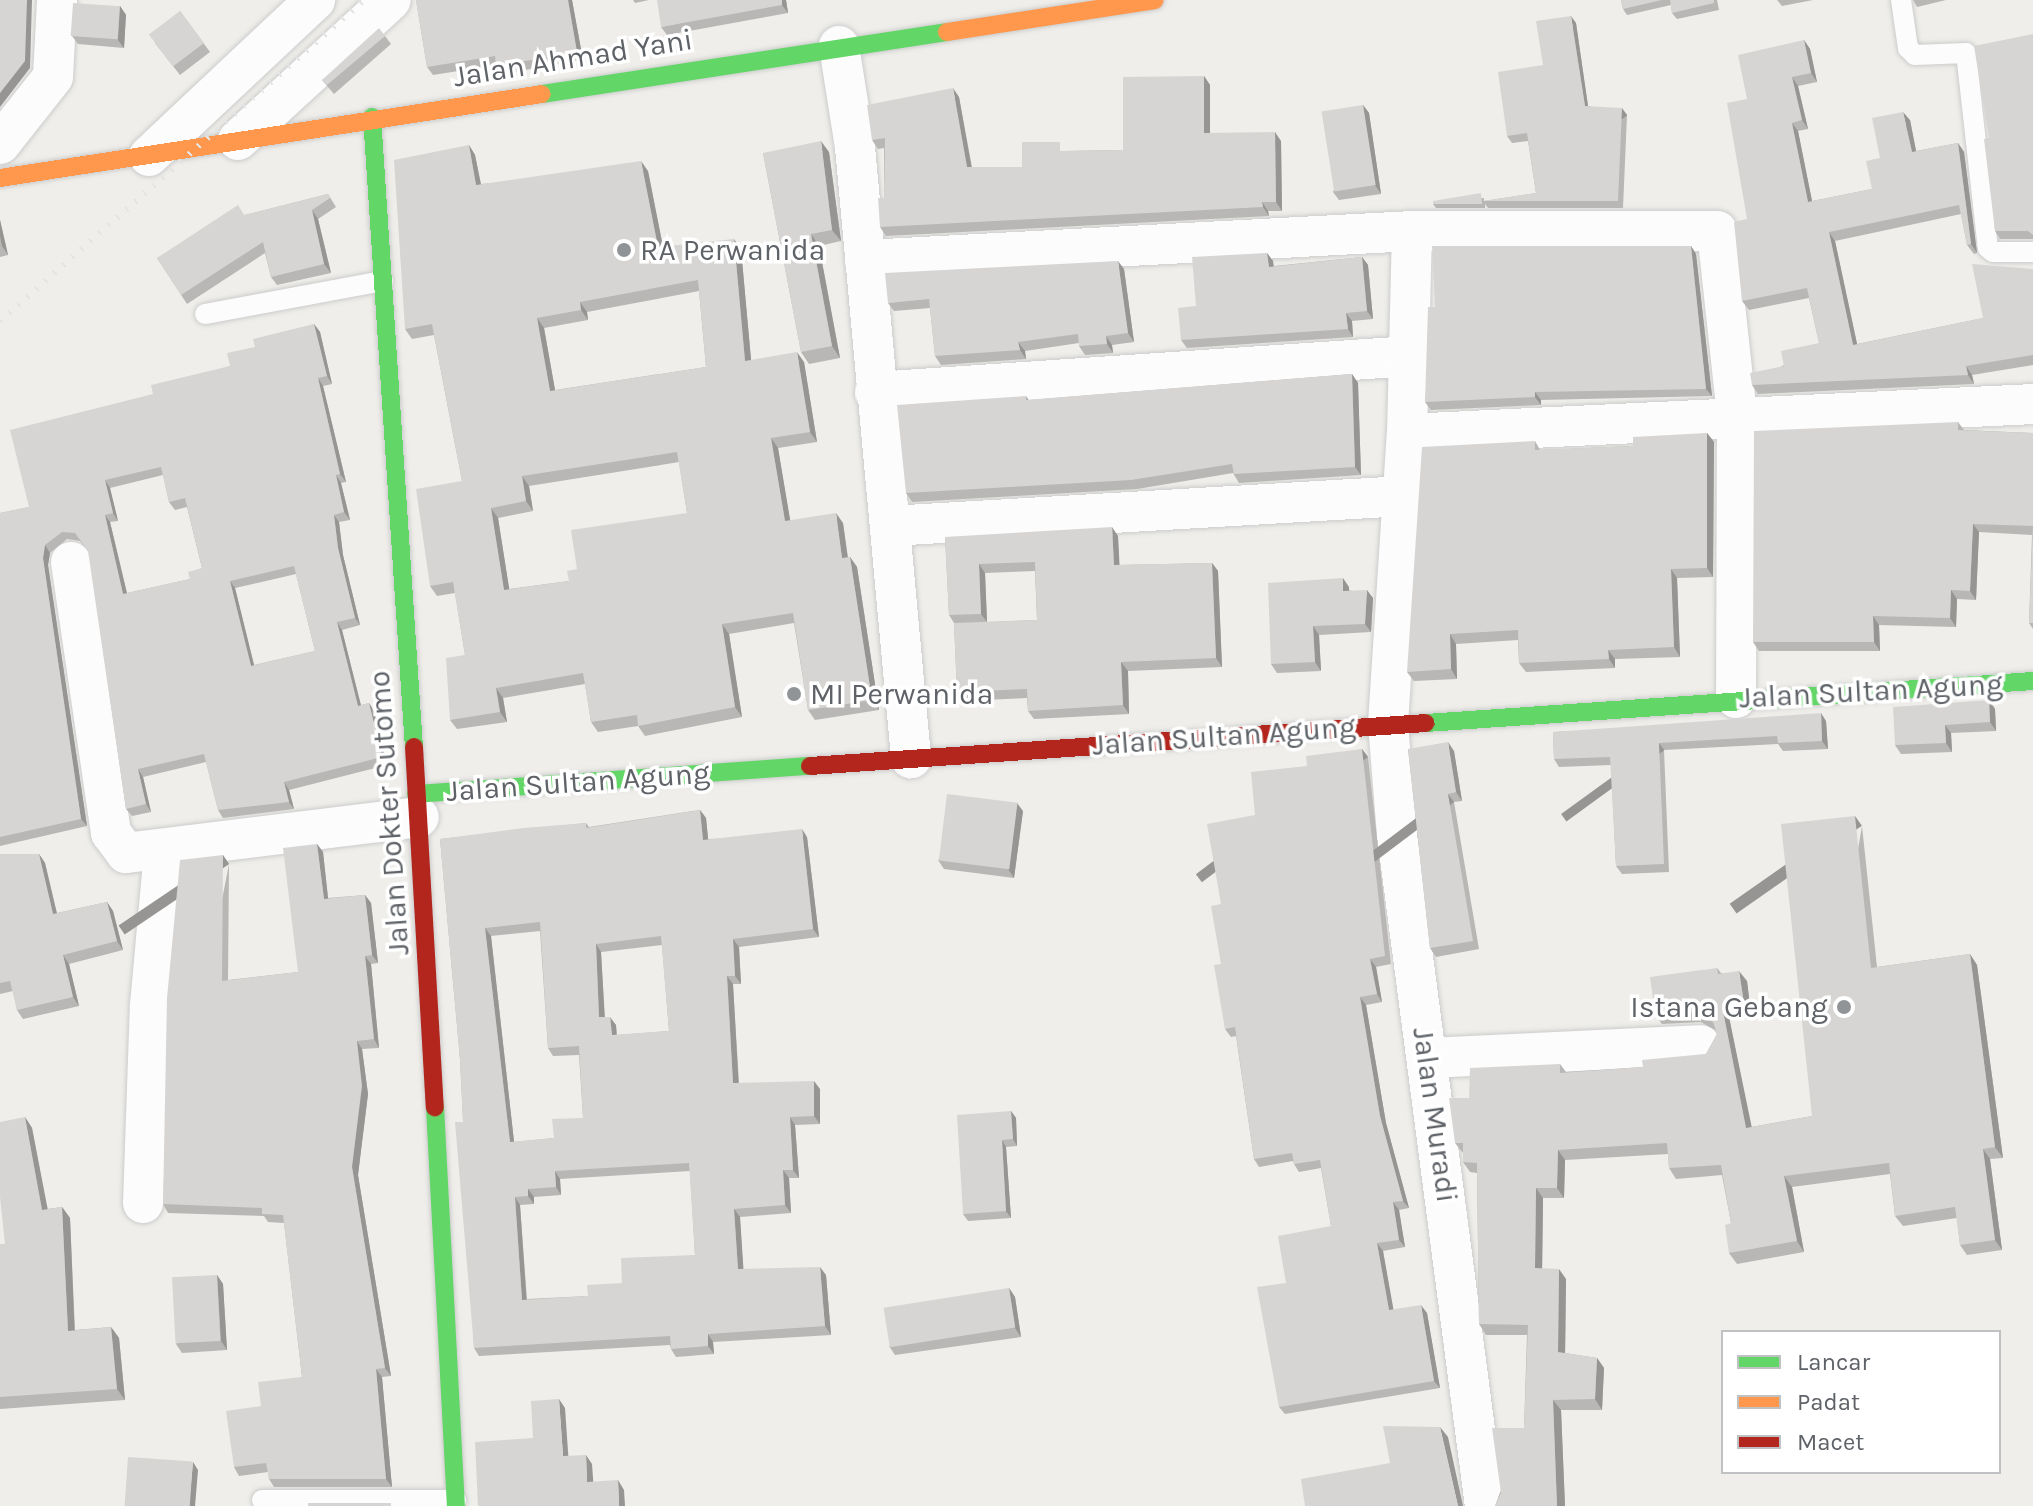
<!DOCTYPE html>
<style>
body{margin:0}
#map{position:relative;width:2033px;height:1506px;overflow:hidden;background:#efeeea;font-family:Karla,sans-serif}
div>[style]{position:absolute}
.roads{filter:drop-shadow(0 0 2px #cbcccc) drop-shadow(0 0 2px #cbcccc)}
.lane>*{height:20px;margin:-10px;padding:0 10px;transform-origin:10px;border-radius:10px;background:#fdfcfc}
.street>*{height:40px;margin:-20px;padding:0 20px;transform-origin:20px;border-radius:20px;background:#fdfcfc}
.fast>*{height:18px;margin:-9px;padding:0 9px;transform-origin:9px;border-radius:9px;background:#63d668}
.slow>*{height:18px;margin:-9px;padding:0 9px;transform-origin:9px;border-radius:9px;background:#ff974d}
.jam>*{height:18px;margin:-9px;padding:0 9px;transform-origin:9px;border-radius:9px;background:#b3261e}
.rail>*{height:6px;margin-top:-3px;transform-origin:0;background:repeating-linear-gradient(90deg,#e4e4e4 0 2px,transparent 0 12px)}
.wall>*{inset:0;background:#b8b7b5}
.shaded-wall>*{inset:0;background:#969594;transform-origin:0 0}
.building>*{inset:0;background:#d6d5d3;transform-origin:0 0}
.dots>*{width:22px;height:22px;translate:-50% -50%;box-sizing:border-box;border:4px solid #fff;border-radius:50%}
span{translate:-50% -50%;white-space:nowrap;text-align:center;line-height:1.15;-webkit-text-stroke:7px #fff;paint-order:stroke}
.street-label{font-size:30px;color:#5f6368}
.poi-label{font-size:30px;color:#5f6368}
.left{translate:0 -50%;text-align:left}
.right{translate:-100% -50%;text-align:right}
.legend{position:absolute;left:1721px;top:1330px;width:280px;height:144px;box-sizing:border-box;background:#fff;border:2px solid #bfc1c3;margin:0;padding:10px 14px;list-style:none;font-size:24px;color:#5f6368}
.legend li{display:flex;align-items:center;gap:16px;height:40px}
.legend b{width:40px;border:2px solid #bfc1c3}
</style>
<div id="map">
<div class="roads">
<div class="lane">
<i style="left:1901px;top:0;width:49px;rotate:81.7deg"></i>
<i style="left:1908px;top:48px;width:10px;rotate:45deg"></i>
<i style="left:1915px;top:55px;width:51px;rotate:-2.2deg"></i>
<i style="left:1966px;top:53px;width:196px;rotate:83.6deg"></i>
<i style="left:1988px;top:248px;width:6px;rotate:39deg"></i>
<i style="left:1993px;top:252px;width:40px"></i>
<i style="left:205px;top:314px;width:181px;rotate:-10.5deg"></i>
<i style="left:262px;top:1500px;width:194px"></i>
</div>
<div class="street">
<i style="left:839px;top:46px;width:102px;rotate:81deg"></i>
<i style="left:855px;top:147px;width:614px;rotate:84.76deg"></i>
<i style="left:238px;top:140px;width:207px;rotate:-42.5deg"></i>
<i style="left:0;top:144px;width:85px;rotate:-51.7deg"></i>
<i style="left:53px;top:77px;width:77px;rotate:-87deg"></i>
<i style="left:149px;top:156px;width:228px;rotate:-43.2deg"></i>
<i style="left:865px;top:260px;width:548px;rotate:-3.03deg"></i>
<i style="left:875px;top:392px;width:537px;rotate:-3.84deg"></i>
<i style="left:1407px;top:434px;width:203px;rotate:-88.6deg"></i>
<i style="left:1412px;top:231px;width:305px"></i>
<i style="left:1717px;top:231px;width:186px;rotate:83.8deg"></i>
<i style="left:1737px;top:416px;width:282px;rotate:90.2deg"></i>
<i style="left:890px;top:526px;width:515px;rotate:-3.34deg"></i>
<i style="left:71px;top:562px;width:274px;rotate:81.6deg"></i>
<i style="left:111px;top:833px;width:25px;rotate:53deg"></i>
<i style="left:126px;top:853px;width:295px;rotate:-7deg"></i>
<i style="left:1427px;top:1058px;width:274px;rotate:-2.7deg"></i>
<i style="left:143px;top:1203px;width:198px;rotate:-88deg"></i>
<i style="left:150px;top:1005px;width:154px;rotate:-84.8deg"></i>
<i style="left:1485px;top:1506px;width:677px;rotate:-97.47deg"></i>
<i style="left:1397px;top:835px;width:111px;rotate:-94.6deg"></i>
<i style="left:1388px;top:724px;width:291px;rotate:-86.3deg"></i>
<i style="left:1407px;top:434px;width:627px;rotate:-2.74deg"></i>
</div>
<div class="fast">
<i style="left:542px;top:94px;width:410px;rotate:-8.7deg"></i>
<i style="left:372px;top:117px;width:631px;rotate:86.19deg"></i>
<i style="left:1426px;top:723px;width:608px;rotate:-3.96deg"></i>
<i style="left:416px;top:794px;width:395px;rotate:-4.1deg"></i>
<i style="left:435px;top:1107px;width:400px;rotate:87deg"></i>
</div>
<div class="slow">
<i style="left:947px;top:32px;width:210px;rotate:-8.7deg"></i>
<i style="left:0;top:178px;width:548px;rotate:-8.81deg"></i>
</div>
<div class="jam">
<i style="left:414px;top:747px;width:361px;rotate:86.7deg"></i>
<i style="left:810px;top:766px;width:617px;rotate:-3.99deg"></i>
</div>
</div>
<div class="rail">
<i style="left:0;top:321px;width:485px;rotate:-41.4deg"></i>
</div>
<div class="wall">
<i style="clip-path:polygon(416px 0,572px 0,583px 60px,502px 74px,496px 65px,433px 75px,427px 67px)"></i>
<i style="clip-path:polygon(633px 0,649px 0,635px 3px)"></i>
<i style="clip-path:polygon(786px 0,788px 13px,667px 35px,661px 27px)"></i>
<i style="clip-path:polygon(1621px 0,1717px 0,1719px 10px,1677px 19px,1672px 13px,1671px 5px,1627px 15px,1623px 9px)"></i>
<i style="clip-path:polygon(1777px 0,1813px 0,1782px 6px)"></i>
<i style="clip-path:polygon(1913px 0,1946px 0,1917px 7px)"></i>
<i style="clip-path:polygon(120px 6px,126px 15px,124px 48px,78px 44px,72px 36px)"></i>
<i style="clip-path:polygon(180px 11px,210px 52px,180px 75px,155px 43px)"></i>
<i style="clip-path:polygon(1576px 23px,1588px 106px,1627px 115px,1623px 208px,1488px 208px,1485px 204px,1485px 208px,1436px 208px,1433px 204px,1484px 198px,1484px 201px,1536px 193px,1528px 141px,1512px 143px,1507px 136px,1543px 65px)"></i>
<i style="clip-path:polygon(2033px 34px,2033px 239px,2000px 239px,1995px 231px,1989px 138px)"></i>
<i style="clip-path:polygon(385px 36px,391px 44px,334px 94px,322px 80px)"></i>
<i style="clip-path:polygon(1804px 40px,1810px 49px,1817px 82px,1798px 86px,1808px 129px,1798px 131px,1812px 201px,1872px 189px,1880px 158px,1910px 120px,1916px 151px,1958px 143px,1964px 152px,1977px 253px,1974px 254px,1967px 245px,1961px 214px,1835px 241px,1857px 344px,1983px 318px,2033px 269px,2033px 365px,1972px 375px,1974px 384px,1758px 394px,1752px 385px,1819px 343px,1809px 298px,1749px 310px,1742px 301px,1747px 219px,1747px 99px)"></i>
<i style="clip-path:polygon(1204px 76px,1210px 85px,1210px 133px,1281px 141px,1282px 211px,1268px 211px,1269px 216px,886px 236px,880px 227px,884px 198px,884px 148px,878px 149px,872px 140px,959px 97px,972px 167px,1022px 167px,1066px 151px,1123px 150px)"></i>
<i style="clip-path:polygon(1363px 105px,1369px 113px,1381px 194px,1339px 200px,1333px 192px)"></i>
<i style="clip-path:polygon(evenodd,469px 145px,475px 155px,481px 184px,648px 171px,663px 247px,741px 249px,751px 360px,804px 362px,817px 442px,778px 448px,790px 521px,843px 523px,848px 557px,850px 557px,857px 567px,879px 710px,815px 720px,808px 710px,794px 623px,729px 634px,742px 717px,645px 736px,638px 726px,598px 732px,591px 722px,585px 684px,503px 698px,507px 722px,457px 729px,450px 720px,465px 655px,455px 593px,437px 596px,430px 586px,462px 481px,434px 335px,412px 339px,405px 329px,469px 145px,699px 291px,706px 367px,555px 390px,544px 328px,588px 320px,587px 312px,699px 291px,469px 145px,679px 462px,687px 513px,569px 581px,509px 589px,498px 518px,533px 511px,529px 486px,679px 462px)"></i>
<i style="clip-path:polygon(829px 152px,841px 241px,819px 246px,840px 358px,809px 364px,801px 352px,763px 153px)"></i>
<i style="clip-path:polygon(328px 194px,336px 207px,318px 219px,331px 273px,277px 285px,271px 277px,265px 253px,187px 304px,157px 258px,245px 215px)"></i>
<i style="clip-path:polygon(0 220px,8px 255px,0 257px)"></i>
<i style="clip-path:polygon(1691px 246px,1696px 254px,1712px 396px,1541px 400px,1541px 405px,1431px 410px,1425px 402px,1435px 307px)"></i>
<i style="clip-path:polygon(1267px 253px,1273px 261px,1274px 266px,1362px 257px,1368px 265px,1373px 319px,1352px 321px,1353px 337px,1187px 348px,1181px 340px,1196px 306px)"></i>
<i style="clip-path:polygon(1124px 269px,1134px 342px,1112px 345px,1113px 353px,1085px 355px,1079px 346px,1079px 343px,1025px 351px,1026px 359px,941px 365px,935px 356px,930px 308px,894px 311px,888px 303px)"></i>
<i style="clip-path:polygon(evenodd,314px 324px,320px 332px,332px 384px,323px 386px,346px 482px,341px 483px,350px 520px,339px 522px,343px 555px,360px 625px,342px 630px,361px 705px,369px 703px,374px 711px,387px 765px,289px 790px,294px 809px,223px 818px,218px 810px,206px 762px,143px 777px,151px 812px,132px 816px,126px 809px,89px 552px,80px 541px,67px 539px,50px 553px,48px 565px,87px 826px,0 846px,0 513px,29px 507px,153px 394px,230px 366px,255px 347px,314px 324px,163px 475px,169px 502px,175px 510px,187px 507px,202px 568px,190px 579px,127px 593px,110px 522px,118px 521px,110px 488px,163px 475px,314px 324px,296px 574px,315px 651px,254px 665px,235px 588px,296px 574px)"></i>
<i style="clip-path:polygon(1352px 374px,1358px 383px,1361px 475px,1239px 483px,1233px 473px,1137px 489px,912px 502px,906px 493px,1026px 396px,1029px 400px)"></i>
<i style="clip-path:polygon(1958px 422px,1964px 430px,2033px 433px,2033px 629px,2029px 623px,2032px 535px,1979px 532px,1976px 600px,1957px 599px,1956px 627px,1879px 625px,1880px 651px,1759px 651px,1753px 642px)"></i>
<i style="clip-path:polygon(1707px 433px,1714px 442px,1713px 577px,1677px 578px,1680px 657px,1615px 659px,1615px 668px,1526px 672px,1519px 663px,1518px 640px,1456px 644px,1457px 679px,1414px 681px,1407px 672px,1535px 441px,1540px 450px,1633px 446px)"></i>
<i style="clip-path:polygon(evenodd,1118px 536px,1119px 565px,1212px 563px,1218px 571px,1222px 667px,1128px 671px,1129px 714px,1034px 719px,1028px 711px,1027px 698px,964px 701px,957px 692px,954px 623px,949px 615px,945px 537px,1118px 536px,1035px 571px,1037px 620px,987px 622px,985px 573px,1035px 571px)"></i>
<i style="clip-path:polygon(1349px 587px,1349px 590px,1373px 598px,1371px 632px,1319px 635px,1321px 671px,1277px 673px,1271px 664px)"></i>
<i style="clip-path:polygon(1989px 700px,1995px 709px,1996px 731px,1951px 733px,1952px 752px,1901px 754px,1895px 745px)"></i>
<i style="clip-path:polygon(1826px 721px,1828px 749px,1783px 751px,1778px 744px,1664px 750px,1669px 872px,1622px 874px,1616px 866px,1611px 765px,1559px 767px,1554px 759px,1553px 732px)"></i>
<i style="clip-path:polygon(1362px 749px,1368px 757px,1391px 964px,1376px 967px,1382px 1002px,1366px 1005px,1386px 1123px,1409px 1208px,1399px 1210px,1405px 1247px,1383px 1251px,1393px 1310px,1427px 1313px,1440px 1388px,1285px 1414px,1279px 1407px,1286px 1283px,1331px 1226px,1321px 1168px,1299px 1172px,1294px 1164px,1293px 1161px,1259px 1167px,1254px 1159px,1236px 1036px,1231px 1037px,1225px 1029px,1221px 964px,1221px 904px,1255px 815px,1307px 766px)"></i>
<i style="clip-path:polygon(1408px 749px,1454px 751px,1462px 801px,1454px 802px,1479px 949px,1436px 957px,1430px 948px)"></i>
<i style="clip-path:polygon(evenodd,700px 810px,706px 818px,708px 839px,807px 837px,819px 937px,739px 947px,741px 984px,733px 984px,739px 1083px,820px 1089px,820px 1124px,795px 1125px,799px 1178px,789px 1178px,791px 1213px,740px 1217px,743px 1269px,826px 1275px,831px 1335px,713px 1342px,714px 1354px,676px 1357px,671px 1349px,670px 1345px,479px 1356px,474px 1348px,460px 1059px,440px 839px,586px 823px,589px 827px,700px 810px,540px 931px,548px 1048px,553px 1056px,579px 1055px,583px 1118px,554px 1138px,514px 1142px,491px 936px,540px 931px,700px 810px,662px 945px,669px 1031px,617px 1035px,616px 1025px,605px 1017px,601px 952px,662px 945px,700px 810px,690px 1171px,695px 1255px,588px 1296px,527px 1299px,520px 1205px,534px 1204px,534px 1197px,561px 1195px,560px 1179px,690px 1171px)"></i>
<i style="clip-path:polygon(1023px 811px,1014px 878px,944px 869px,938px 860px)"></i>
<i style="clip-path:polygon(1862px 826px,1877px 967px,1970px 954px,1977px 965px,2003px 1158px,1990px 1159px,2002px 1250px,1967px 1255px,1960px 1245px,1957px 1218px,1903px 1226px,1895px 1216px,1890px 1174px,1792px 1187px,1804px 1252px,1737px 1264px,1729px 1253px,1731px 1223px,1722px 1175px,1676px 1179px,1669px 1168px,1668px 1154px,1565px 1160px,1564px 1198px,1543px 1198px,1542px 1269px,1566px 1279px,1565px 1353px,1597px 1358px,1604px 1368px,1602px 1410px,1561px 1410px,1565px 1506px,1495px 1506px,1524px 1428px,1527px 1335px,1486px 1335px,1479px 1324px,1477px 1173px,1470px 1172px,1463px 1162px,1463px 1153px,1455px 1143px,1469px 1098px,1560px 1064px,1566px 1072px,1643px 1067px,1706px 1054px,1717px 1034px,1715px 1030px,1701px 1022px,1662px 1024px,1655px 1014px,1717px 968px,1721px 973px,1747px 981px,1751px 1014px,1729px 1017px,1751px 1127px,1812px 1116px)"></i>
<i style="clip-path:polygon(317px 844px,323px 852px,328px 898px,365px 895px,371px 903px,378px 963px,371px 964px,379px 1048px,362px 1049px,368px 1094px,358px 1175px,391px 1376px,382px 1377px,392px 1487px,274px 1487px,269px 1479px,268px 1472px,239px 1476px,234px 1467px,261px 1406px,302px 1377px,284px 1223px,268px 1222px,264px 1216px,168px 1213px,163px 1204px,229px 864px,228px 980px,298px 972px)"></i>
<i style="clip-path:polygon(0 854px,39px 854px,45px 863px,57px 913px,107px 902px,113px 911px,123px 950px,69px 964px,79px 1006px,23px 1019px,17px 1010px,13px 991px,0 994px)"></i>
<i style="clip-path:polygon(1011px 1111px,1016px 1118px,1017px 1146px,1006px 1147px,1011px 1218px,968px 1221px,963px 1214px)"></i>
<i style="clip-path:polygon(25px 1117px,32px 1128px,47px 1209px,62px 1207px,70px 1218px,75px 1330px,111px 1327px,119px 1338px,125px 1400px,0 1409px,0 1244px,5px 1244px)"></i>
<i style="clip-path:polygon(217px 1275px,223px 1284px,227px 1350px,182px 1353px,176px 1344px)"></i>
<i style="clip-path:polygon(1009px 1288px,1015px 1297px,1021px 1337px,895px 1355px,889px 1346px)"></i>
</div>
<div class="shaded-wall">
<i style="clip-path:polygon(27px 0,32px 0,30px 68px,0 107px,0 93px)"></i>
<i style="clip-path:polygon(568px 0,572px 0,583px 60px,577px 52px)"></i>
<i style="clip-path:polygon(782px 0,786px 0,788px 13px,782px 5px)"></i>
<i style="clip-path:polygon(120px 6px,126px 15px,124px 48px,118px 40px)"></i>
<i style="clip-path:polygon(1571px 16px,1576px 23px,1589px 113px,1585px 106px)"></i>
<i style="clip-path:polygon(1804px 40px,1810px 49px,1817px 82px,1811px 73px)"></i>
<i style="clip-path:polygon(1204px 76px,1210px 85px,1210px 142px,1204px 133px)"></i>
<i style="clip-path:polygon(1792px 77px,1798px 86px,1808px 129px,1802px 120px)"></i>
<i style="clip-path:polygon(953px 88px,959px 97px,973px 176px,967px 167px)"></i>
<i style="clip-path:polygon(1363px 105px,1369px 113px,1381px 194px,1375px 185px)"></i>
<i style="left:1622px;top:108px;width:9px;height:93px;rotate:54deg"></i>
<i style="clip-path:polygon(1903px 112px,1910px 120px,1918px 161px,1912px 152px)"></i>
<i style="clip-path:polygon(1792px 123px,1798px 131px,1814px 211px,1808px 202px)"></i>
<i style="clip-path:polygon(1275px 132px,1281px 141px,1282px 211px,1276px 202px)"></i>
<i style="clip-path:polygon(821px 141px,829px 152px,841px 241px,832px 230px)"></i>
<i style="clip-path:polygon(1958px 143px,1964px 152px,1977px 253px,1971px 244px)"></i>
<i style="clip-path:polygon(469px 145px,475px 155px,483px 195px,476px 185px)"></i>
<i style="clip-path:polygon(641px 161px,648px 171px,665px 257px,658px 247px)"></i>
<i style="clip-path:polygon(1262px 202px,1268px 211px,1269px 216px,1263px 207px)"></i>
<i style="clip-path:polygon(312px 210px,318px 219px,331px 273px,324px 264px)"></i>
<i style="clip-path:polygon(0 220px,8px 255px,2px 246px,0 236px)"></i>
<i style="clip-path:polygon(1829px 232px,1835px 241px,1859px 353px,1853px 345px)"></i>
<i style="clip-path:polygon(811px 234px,819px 246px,840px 358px,832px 346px)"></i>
<i style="clip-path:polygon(734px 239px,741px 249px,752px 370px,745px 361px)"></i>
<i style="clip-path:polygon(1691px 246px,1696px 254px,1712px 396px,1706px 389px)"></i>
<i style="clip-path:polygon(1267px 253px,1273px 261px,1274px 275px,1269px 267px)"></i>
<i style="clip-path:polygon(1362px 257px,1368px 265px,1373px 319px,1367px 311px)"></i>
<i style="clip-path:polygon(1118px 261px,1124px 269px,1134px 342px,1128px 333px)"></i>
<i style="clip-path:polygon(580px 302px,587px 312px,588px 320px,581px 310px)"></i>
<i style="clip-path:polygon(1346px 313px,1352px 321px,1353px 337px,1348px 329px)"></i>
<i style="clip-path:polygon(537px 318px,544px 328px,557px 401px,550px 391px)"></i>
<i style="clip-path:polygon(314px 324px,320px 332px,332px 384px,327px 376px)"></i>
<i style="clip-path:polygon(1106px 336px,1112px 345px,1113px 353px,1107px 344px)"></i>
<i style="clip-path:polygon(1018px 342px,1025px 351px,1026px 359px,1020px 350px)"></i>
<i style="clip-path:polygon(797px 352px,804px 362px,817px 442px,810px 432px)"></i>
<i style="clip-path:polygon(1966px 366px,1972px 375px,1974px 384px,1968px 375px)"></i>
<i style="clip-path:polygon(1352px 374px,1358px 383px,1361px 475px,1355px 467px)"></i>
<i style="clip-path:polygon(318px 378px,323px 386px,346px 482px,340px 474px)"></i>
<i style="clip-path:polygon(1535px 392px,1541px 400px,1541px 405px,1535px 397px)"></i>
<i style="clip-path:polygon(1707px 433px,1714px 442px,1713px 577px,1707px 568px)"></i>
<i style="clip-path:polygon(771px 438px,778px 448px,792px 531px,785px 521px)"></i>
<i style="clip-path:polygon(336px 475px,341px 483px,350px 520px,344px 512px)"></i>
<i style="clip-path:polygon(522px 476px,529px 486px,533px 511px,526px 501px)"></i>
<i style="clip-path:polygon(105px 480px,110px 488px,118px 521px,113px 513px)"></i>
<i style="clip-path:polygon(491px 508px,498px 518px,511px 600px,504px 590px)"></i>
<i style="clip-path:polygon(836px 513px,843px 523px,849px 568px,842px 558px)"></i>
<i style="clip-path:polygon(105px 515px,110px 522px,129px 602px,123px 594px)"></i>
<i style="clip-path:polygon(334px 515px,339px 522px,343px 555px,360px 625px,355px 618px,338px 548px)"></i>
<i style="clip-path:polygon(1973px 524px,1979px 532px,1976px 600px,1970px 591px)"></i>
<i style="clip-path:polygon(1112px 527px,1118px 536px,1120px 574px,1114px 565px)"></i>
<i style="clip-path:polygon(45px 545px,50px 553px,48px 565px,87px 826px,81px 819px,43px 558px)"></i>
<i style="clip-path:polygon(850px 557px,857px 567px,879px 710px,872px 700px)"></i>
<i style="clip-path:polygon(1212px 563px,1218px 571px,1222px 667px,1216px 658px)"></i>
<i style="clip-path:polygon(979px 564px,985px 573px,987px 622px,981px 614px)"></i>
<i style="clip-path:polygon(1671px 569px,1677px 578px,1680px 657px,1674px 647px)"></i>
<i style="clip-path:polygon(1343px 578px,1349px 587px,1349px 599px,1343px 591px)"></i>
<i style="clip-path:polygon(230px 581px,235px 588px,256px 673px,251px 666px)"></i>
<i style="clip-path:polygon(1367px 590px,1373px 598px,1371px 632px,1365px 624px)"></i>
<i style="clip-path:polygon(1951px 590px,1957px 599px,1956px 627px,1950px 618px)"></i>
<i style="clip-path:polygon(1873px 616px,1879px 625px,1880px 651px,1874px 642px)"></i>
<i style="clip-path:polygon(337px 622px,342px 630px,363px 714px,358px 706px)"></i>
<i style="clip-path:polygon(722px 624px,729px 634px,742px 717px,735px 707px)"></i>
<i style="clip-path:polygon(1313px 626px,1319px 635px,1321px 671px,1315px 662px)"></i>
<i style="clip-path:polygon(1450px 634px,1456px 644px,1457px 679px,1451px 669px)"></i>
<i style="clip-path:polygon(1608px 650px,1615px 659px,1615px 668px,1609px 659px)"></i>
<i style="clip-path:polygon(1121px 662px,1128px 671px,1129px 714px,1123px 705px)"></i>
<i style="clip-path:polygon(496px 688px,503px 698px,507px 722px,500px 712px)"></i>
<i style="clip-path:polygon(1989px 700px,1995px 709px,1996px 731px,1990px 722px)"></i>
<i style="clip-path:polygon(369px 703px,374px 711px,387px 765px,382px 757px)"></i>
<i style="clip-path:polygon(1821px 713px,1826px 721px,1828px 749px,1822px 741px)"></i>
<i style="clip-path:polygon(1945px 725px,1951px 733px,1952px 752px,1946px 743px)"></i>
<i style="clip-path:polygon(1448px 742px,1454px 751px,1462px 801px,1456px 792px)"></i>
<i style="left:1659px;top:743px;width:9px;height:121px;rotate:54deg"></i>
<i style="left:1362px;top:749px;width:10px;height:208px;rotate:53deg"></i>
<i style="clip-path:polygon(138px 769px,143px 777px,151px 812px,146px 804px)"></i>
<i style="clip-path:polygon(284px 782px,289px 790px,294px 809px,289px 802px)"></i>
<i style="left:1448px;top:794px;width:10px;height:149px;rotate:53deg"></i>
<i style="clip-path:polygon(1017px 803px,1023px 811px,1014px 878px,1008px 869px)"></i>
<i style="clip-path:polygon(700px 810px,706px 818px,709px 848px,703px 840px)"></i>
<i style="left:1855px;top:816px;width:12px;height:153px;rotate:55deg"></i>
<i style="clip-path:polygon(802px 829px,807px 837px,819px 937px,813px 929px)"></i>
<i style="clip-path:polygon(317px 844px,323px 852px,329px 907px,324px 899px)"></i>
<i style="clip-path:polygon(39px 854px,45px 863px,59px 923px,53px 914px)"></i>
<i style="left:223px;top:855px;width:11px;height:126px;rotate:56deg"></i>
<i style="clip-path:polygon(365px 895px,371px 903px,378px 963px,372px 955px)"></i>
<i style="clip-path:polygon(107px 902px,113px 911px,123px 950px,117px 941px)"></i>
<i style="clip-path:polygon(485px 928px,491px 936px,515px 1150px,510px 1142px)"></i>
<i style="clip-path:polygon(733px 939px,739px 947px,741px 984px,735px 976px)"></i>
<i style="clip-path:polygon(596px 944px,601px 952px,605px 1025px,599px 1017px)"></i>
<i style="clip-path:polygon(1970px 954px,1977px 965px,2003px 1158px,1995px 1147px)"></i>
<i style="clip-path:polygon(63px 955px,69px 964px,79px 1006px,73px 997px)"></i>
<i style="clip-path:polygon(365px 956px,371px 964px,379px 1048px,374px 1039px)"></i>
<i style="clip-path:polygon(1370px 959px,1376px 967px,1382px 1002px,1377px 994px)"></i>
<i style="clip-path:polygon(1739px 971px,1747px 981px,1751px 1014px,1744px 1003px)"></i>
<i style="clip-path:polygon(727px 976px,733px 984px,739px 1091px,733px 1083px)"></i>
<i style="clip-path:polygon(1360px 997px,1366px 1005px,1386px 1123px,1409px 1208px,1403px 1201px,1380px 1116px)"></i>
<i style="clip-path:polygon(1722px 1006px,1729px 1017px,1754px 1138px,1746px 1128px)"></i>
<i style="clip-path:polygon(610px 1017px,616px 1025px,617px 1043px,612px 1035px)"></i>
<i style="clip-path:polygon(357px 1041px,362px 1049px,368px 1094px,358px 1175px,391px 1376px,385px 1368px,352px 1167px)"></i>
<i style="clip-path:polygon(814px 1081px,820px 1089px,820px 1124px,814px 1116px)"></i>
<i style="clip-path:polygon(1011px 1111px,1016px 1118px,1017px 1146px,1013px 1139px)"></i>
<i style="clip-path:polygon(25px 1117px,32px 1128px,50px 1221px,42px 1210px)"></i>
<i style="clip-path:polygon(790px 1117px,795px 1125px,799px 1178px,793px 1170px)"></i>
<i style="clip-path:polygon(1002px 1140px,1006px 1147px,1011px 1218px,1006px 1211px)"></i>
<i style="clip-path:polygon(1983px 1149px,1990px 1159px,2002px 1250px,1995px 1240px)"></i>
<i style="clip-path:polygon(1558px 1150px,1565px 1160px,1564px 1198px,1557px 1188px)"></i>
<i style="clip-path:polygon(783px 1170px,789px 1178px,791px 1213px,785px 1205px)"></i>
<i style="clip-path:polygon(555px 1171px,560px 1179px,561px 1195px,556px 1187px)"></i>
<i style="clip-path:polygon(1784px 1176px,1792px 1187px,1804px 1252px,1797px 1241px)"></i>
<i style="clip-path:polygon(1536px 1188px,1543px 1198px,1542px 1279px,1535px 1268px)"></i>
<i style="clip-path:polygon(528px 1189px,534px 1197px,534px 1204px,528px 1196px)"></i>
<i style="clip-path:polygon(515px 1197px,520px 1205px,527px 1308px,522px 1300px)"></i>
<i style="clip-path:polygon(1393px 1202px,1399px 1210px,1405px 1247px,1399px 1240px)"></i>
<i style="clip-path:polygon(62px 1207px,70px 1218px,75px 1341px,68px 1331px)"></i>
<i style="clip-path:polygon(734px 1209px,740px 1217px,744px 1277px,738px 1269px)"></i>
<i style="clip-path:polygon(1377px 1243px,1383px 1251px,1395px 1318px,1389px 1310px)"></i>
<i style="clip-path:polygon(820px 1267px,826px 1275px,831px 1335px,825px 1326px)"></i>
<i style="clip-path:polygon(1559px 1269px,1566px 1279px,1565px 1362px,1558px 1352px)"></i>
<i style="clip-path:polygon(217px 1275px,223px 1284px,227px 1350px,221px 1341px)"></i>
<i style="clip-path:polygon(1009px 1288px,1015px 1297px,1021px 1337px,1015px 1328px)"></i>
<i style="clip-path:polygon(1421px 1305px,1427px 1313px,1440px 1388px,1434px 1381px)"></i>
<i style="clip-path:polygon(111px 1327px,119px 1338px,125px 1400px,117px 1389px)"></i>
<i style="clip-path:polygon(708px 1334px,713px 1342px,714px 1354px,708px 1346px)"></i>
<i style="clip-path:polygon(1597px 1358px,1604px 1368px,1602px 1410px,1595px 1399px)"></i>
<i style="clip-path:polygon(376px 1369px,382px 1377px,392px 1487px,386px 1479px)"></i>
<i style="clip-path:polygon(559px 1399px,565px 1408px,569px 1466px,563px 1456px)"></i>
<i style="clip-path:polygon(1553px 1400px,1561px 1410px,1565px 1506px,1557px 1506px)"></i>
<i style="clip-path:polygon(1440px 1427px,1448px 1437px,1463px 1506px,1458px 1506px)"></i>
<i style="clip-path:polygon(586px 1455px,592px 1464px,594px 1492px,587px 1482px)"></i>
<i style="clip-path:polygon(193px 1462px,198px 1470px,195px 1506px,189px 1506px)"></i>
<i style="clip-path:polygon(618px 1480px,624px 1490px,625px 1506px,619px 1506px)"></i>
</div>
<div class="building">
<i style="clip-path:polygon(0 0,27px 0,25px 61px,0 93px)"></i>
<i style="clip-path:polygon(416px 0,568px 0,577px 52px,496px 66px,495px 56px,427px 67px)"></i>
<i style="clip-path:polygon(657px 0,782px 0,782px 5px,661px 27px)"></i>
<i style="clip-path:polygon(1621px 0,1662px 0,1623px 9px)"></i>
<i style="clip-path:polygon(1670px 0,1714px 0,1714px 3px,1672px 13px)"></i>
<i style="left:73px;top:3px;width:47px;height:33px;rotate:4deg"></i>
<i style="left:180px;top:11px;width:40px;height:39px;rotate:53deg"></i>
<i style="clip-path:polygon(1571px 16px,1585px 106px,1622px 108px,1618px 201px,1483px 201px,1536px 193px,1527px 133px,1507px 136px,1498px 72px,1543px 65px,1536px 21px)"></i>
<i style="clip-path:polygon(379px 28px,385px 36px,327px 85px,322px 80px)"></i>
<i style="clip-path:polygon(2033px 34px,2033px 235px,2028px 231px,1995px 231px,1984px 139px,1989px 138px,1974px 46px)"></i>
<i style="clip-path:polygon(1804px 40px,1811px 73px,1792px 77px,1802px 120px,1792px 123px,1808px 202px,1872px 189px,1866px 161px,1880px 158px,1872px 118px,1903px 112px,1912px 152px,1958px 143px,1971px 244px,1967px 245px,1959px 205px,1829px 232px,1853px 345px,1983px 318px,1972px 264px,2033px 269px,2033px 355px,1966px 366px,1968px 375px,1752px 385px,1750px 373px,1784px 366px,1781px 351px,1819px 343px,1807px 288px,1742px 301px,1734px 222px,1747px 219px,1727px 103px,1747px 99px,1738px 55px)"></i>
<i style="clip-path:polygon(1204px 76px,1204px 133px,1275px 132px,1276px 202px,1262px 202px,1263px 207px,880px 227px,878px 198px,884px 198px,885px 138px,872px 140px,867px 105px,953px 88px,967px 167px,1022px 167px,1022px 142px,1060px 142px,1060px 151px,1123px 150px,1123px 77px)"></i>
<i style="left:1363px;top:105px;width:81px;height:42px;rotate:81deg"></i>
<i style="clip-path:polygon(821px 141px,832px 230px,811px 234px,832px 346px,801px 352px,763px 153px)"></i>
<i style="clip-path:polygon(evenodd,469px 145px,476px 185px,641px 161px,658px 247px,734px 239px,745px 361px,797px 352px,810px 432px,771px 438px,785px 521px,836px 513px,842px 558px,850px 557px,872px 700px,808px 710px,793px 613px,722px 624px,735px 707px,638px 726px,637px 715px,591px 722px,583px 673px,496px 688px,500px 712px,450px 720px,446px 658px,465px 655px,453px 582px,430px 586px,416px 489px,462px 481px,432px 324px,405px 329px,394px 160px,469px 145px,698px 280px,706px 367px,550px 391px,537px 318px,581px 310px,580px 302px,698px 280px,469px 145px,677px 452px,687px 513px,571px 530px,577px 569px,567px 571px,569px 581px,504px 590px,491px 508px,526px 501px,522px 476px,677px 452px)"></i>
<i style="clip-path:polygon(1481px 193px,1482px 204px,1433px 204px,1433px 201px)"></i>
<i style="clip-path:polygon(328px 194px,330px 198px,312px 210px,324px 264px,271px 277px,263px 242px,181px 295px,157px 258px,238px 205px,244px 215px)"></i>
<i style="clip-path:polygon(1432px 246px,1691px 246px,1706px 389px,1535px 392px,1535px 397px,1425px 402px,1428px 307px,1435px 307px)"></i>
<i style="clip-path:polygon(1267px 253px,1269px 267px,1362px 257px,1367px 311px,1346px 313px,1348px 329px,1181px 340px,1178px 308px,1196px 306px,1192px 257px)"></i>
<i style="clip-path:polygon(1118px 261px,1128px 333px,1106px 336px,1107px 344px,1079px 346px,1078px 334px,1018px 342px,1020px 350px,935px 356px,929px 299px,888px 303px,885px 273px)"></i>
<i style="clip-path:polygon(evenodd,314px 324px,327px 376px,318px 378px,340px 474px,336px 475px,344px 512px,334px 515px,338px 548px,355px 618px,337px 622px,358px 706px,369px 703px,382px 757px,284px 782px,289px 802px,218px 810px,204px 754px,138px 769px,146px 804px,126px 809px,88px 551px,75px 533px,62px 532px,45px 545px,43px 558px,81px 819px,0 837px,0 513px,29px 507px,10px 430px,153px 394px,151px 385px,230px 366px,227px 353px,255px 347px,253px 339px,314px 324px,161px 467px,169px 502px,185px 498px,202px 568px,188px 572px,190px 579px,123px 594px,105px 515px,113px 513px,105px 480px,161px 467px,314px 324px,294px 566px,315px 651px,251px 666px,230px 581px,294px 566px)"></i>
<i style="clip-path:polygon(1352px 374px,1355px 467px,1234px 474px,1232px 464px,1131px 480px,906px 493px,897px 405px,1026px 396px,1026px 400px)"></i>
<i style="clip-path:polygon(1958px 422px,1958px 430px,2033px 433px,2033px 623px,2029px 623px,2033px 526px,1973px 524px,1970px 591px,1951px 590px,1950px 618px,1873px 616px,1874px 642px,1753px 642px,1754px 431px)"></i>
<i style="clip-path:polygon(1707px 433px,1707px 568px,1671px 569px,1674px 647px,1608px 650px,1609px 659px,1519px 663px,1518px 630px,1450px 634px,1451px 669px,1407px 672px,1422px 447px,1535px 441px,1535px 450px,1633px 446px,1633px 437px)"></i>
<i style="clip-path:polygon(1112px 527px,1114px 565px,1212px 563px,1216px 658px,1121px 662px,1123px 705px,1028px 711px,1027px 689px,957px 692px,954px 623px,1037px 620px,1035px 562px,979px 564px,981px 614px,949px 615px,945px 537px)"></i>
<i style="clip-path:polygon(1343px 578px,1343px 591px,1367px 590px,1365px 624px,1313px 626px,1315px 662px,1271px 664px,1268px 583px)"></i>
<i style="clip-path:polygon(1989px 700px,1990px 722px,1945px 725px,1946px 743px,1895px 745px,1893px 707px)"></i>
<i style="clip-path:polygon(1821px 713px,1822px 741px,1778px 743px,1777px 736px,1659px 743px,1664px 864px,1616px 866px,1610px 757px,1554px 759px,1553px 732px)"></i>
<i style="clip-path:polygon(1448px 742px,1456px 792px,1448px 794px,1473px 941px,1430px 948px,1408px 749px)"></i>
<i style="clip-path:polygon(1362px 749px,1385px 956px,1370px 959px,1377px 994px,1360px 997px,1380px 1116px,1403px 1201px,1393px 1202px,1399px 1240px,1377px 1243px,1389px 1310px,1421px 1305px,1434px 1381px,1279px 1407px,1257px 1287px,1286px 1283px,1278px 1236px,1331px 1226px,1320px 1160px,1294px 1164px,1292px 1153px,1254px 1159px,1235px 1027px,1225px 1029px,1214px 965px,1221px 964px,1211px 906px,1221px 904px,1207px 824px,1255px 815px,1251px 772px,1307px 766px,1306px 756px)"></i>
<i style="left:947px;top:794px;width:71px;height:67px;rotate:7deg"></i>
<i style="clip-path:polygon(evenodd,700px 810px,703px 840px,802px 829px,813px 929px,733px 939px,735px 976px,727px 976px,733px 1083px,814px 1081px,814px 1116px,790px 1117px,793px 1170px,783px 1170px,785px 1205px,734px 1209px,738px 1269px,820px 1267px,825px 1326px,708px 1334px,708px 1346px,671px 1349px,670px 1336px,474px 1348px,455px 1122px,463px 1122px,460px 1059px,440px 839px,524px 828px,586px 823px,586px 828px,700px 810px,540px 922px,548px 1048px,579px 1046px,583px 1118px,552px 1119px,554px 1138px,510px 1142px,485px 928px,540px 922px,700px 810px,661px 936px,669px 1031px,612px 1035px,610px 1017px,599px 1017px,596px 944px,661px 936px,700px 810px,689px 1163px,695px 1255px,621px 1258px,622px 1283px,587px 1285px,588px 1296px,522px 1300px,515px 1197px,528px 1196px,528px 1189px,556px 1187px,555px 1171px,689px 1163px)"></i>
<i style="clip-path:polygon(1855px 816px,1871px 968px,1970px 954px,1995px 1147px,1983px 1149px,1995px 1240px,1960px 1245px,1955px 1207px,1895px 1216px,1889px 1163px,1784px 1176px,1797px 1241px,1729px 1253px,1725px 1225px,1731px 1223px,1721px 1165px,1669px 1168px,1667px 1143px,1558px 1150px,1557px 1188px,1536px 1188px,1535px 1268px,1559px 1269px,1558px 1352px,1597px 1358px,1595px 1399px,1553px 1400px,1557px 1506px,1495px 1506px,1501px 1493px,1492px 1428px,1524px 1428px,1528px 1325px,1479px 1324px,1477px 1163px,1463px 1162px,1463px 1143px,1455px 1143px,1449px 1098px,1469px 1098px,1470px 1068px,1560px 1064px,1560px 1073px,1643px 1067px,1642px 1060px,1706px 1054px,1717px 1034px,1713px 1022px,1693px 1012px,1655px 1014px,1650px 977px,1717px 968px,1718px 974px,1739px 971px,1744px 1003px,1722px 1006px,1746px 1128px,1812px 1116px,1781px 824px)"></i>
<i style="clip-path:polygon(317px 844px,324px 899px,365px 895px,372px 955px,365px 956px,374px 1039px,357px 1041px,362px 1086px,352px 1167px,385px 1368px,376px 1369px,386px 1479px,269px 1479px,266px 1463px,234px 1467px,226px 1411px,261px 1406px,258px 1382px,302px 1377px,283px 1215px,262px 1214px,262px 1208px,163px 1204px,167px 998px,180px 860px,223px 855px,222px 981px,298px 972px,283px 848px)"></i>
<i style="clip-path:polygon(0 854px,39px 854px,53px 914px,107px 902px,117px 941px,63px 955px,73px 997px,17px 1010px,10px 981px,0 983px)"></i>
<i style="clip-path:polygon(1011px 1111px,1013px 1139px,1002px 1140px,1006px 1211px,963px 1214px,957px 1115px)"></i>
<i style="clip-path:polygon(25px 1117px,42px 1210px,62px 1207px,68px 1331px,111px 1327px,117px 1389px,0 1397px,0 1244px,5px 1244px,0 1197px,0 1122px)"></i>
<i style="left:217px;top:1275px;width:66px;height:45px;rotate:87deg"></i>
<i style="left:1009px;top:1288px;width:40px;height:127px;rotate:81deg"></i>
<i style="clip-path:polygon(559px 1399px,563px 1456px,586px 1455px,587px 1482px,618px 1480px,619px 1506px,478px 1506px,475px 1442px,533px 1438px,531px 1401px)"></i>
<i style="clip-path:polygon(1383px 1426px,1440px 1427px,1458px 1506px,1305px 1506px,1301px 1479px,1390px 1463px)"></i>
<i style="left:128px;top:1457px;width:65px;height:49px;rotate:4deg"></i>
<i style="left:308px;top:1503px;width:83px;height:3px"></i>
</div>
<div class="dots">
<i style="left:624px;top:250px;background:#919496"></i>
<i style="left:794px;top:694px;background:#919496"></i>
<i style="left:1844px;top:1007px;background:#919496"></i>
</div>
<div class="street-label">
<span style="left:573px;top:58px;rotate:-9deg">Jalan Ahmad Yani</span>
<span style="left:1871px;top:691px;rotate:-3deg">Jalan Sultan Agung</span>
<span style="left:1224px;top:736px;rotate:-4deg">Jalan Sultan Agung</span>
<span style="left:578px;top:782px;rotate:-4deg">Jalan Sultan Agung</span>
<span style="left:389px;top:813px;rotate:-94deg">Jalan Dokter Sutomo</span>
<span style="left:1435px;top:1115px;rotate:82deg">Jalan Muradi</span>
</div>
<div class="poi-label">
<span class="left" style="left:640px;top:250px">RA Perwanida</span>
<span class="left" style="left:810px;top:694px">MI Perwanida</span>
<span class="right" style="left:1828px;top:1007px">Istana Gebang</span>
</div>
<ul class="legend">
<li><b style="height:10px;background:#63d668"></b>Lancar</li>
<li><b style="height:10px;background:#ff974d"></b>Padat</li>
<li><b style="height:10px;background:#b3261e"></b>Macet</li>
</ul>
</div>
